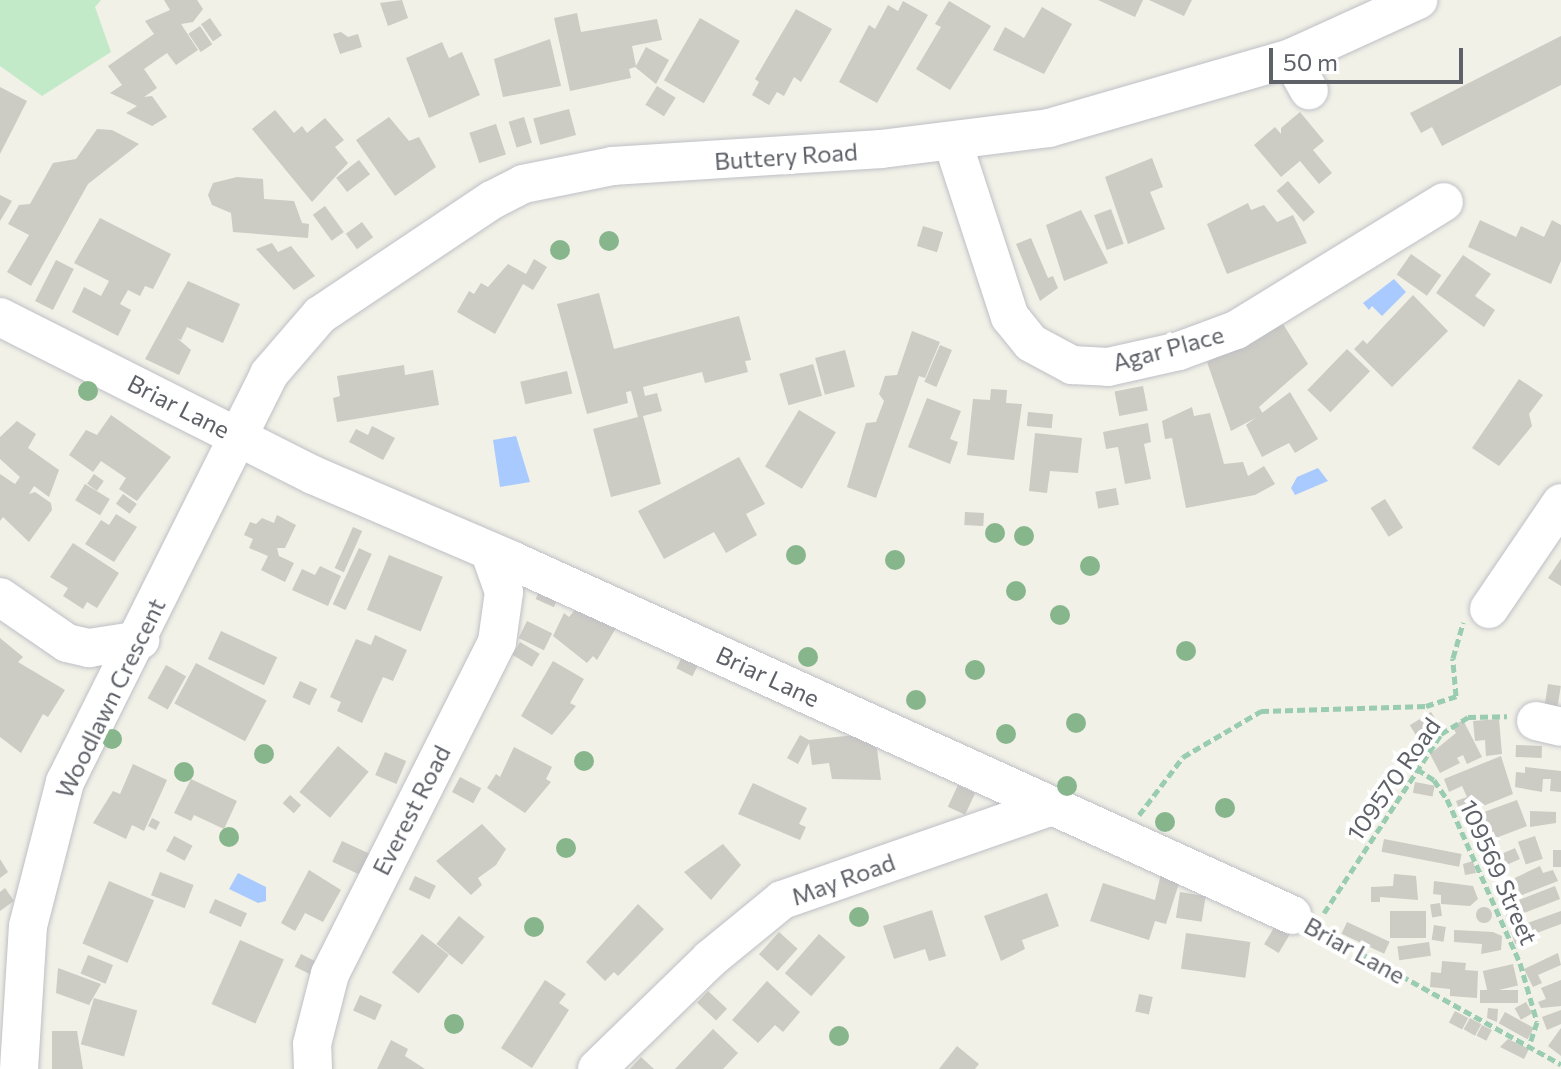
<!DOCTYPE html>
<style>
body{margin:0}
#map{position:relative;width:1561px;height:1069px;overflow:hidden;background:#f1f1e7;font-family:Commissioner,sans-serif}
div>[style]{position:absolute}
.green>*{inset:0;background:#c2eac9}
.water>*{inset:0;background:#a9caff}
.building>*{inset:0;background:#cccbc4;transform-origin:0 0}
.round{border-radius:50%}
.path>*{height:5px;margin-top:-2.5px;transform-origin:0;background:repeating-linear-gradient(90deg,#9accb1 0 8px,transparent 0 12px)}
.roads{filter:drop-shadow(0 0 2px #bebfc6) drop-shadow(0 0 2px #bebfc6)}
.minor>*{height:38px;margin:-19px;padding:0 19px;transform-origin:19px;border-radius:19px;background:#fff}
.trees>*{width:20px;height:20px;margin:-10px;border-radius:50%;background:#87b68c}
span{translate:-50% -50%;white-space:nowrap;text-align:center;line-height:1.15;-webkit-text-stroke:8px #fff;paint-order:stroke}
.street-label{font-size:24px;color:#5e6168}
.scale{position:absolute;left:1269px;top:48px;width:194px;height:36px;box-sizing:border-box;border:4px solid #5e6168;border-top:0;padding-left:10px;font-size:24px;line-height:28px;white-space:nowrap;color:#5e6168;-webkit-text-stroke:6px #fff;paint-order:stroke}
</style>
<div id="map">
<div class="green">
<i style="clip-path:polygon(0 0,101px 0,95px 7px,111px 52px,42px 96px,0 66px)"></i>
</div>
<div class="water">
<i style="clip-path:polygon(1394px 279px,1406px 292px,1382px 316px,1372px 306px,1369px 310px,1363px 303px)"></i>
<i style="clip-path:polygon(516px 436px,530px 482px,500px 487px,493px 440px)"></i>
<i style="clip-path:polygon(1318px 468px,1328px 481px,1295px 495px,1291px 488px,1297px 477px)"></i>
<i style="clip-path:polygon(238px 873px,266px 887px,266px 901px,258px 903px,229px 889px)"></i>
</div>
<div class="building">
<i style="clip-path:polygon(164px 0,197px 0,203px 9px,193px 22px,181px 24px,198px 50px,176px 65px,167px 53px,144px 69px,157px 88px,144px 97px,152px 96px,167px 117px,152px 126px,126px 113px,137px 106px,110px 93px,122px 85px,108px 66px,154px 34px,145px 21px,170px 10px)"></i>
<i style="clip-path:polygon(402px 0,408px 18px,388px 26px,380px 3px)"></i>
<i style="clip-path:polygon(1098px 0,1143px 0,1135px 17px)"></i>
<i style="clip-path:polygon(1149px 0,1192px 0,1184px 16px)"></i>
<i style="clip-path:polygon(903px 1px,928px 15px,877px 103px,839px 82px,869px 25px,875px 29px,888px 5px,898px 11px)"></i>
<i style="clip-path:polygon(949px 1px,991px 26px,950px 90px,916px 69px,941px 27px,935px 24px)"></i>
<i style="clip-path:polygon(1042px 7px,1072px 24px,1044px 74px,993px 50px,1005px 27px,1024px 38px)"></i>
<i style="clip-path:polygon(796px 9px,832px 29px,801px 82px,794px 77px,784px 96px,777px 92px,769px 105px,752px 95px,759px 82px,755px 79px)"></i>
<i style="clip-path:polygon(577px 13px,581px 32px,657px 19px,662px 40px,632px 46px,636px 66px,646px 47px,669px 60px,656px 84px,635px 67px,629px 69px,631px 78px,570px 91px,554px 18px)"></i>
<i style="left:210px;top:18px;width:21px;height:11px;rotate:55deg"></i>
<i style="left:700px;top:18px;width:46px;height:72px;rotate:30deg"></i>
<i style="left:200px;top:26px;width:22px;height:14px;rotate:56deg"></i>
<i style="clip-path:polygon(341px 32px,348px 37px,358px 34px,362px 47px,340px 54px,333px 34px)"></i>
<i style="clip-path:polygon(1561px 36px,1561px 85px,1442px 146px,1432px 127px,1421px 133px,1410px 113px)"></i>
<i style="clip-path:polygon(550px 39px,561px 86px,503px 97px,494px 59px)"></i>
<i style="clip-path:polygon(442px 42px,449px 58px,462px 52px,480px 95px,429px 118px,406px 58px)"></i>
<i style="left:657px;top:86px;width:22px;height:22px;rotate:32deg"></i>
<i style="clip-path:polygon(0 87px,27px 101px,0 154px)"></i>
<i style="left:569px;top:109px;width:27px;height:37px;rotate:75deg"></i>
<i style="clip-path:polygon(275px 110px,294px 133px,302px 126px,307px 133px,325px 118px,344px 140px,335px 147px,348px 163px,312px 202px,252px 129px)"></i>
<i style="clip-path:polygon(1300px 112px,1324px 141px,1313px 150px,1332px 173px,1319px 184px,1300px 161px,1281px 177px,1254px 145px,1275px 127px,1281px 134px,1281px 128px)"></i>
<i style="clip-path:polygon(389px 117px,409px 141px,419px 137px,436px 167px,395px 196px,356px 140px)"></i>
<i style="left:524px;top:117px;width:27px;height:16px;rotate:73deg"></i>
<i style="left:496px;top:124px;width:32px;height:28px;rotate:72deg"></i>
<i style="clip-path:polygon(97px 129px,112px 130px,139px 144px,88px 184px,31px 286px,7px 272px,29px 235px,8px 224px,19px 205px,30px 204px,53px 163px,76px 159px)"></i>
<i style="clip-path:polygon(1152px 158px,1163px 187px,1150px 192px,1165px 229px,1128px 244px,1105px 177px)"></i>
<i style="left:359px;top:160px;width:18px;height:29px;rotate:52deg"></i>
<i style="clip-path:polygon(237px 177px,263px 179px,264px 199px,294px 201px,302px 223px,309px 224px,308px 238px,233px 232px,231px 213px,212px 205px,208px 195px,213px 183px)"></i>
<i style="left:1288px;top:181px;width:41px;height:15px;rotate:49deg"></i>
<i style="clip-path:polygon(0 195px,12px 201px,0 221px)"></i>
<i style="clip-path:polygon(1248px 203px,1251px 210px,1264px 205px,1277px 222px,1293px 215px,1307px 243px,1227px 274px,1207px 224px)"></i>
<i style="left:325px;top:206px;width:32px;height:15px;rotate:54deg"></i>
<i style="left:1111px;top:209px;width:37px;height:18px;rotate:70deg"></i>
<i style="clip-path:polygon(1081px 210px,1108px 263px,1064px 281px,1046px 225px)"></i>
<i style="clip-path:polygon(100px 218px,171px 254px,153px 289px,145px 286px,140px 296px,128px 290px,120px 304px,131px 310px,118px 336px,72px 312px,84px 287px,101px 296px,109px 281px,74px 263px)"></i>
<i style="clip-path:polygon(1480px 220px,1516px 237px,1521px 226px,1544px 237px,1552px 220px,1561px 225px,1561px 261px,1551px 284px,1468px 247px)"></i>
<i style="left:362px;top:222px;width:19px;height:20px;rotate:54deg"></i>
<i style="left:923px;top:226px;width:21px;height:21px;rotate:17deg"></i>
<i style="clip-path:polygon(1031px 238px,1048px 278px,1053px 276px,1058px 288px,1040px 301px,1016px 244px)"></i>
<i style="clip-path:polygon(272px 243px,278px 252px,291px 246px,315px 276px,294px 290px,256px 249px)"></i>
<i style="left:1411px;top:254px;width:37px;height:25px;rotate:35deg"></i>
<i style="clip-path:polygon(1463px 255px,1491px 274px,1475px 296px,1495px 310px,1484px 327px,1436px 293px)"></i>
<i style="clip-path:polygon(534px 259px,547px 267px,533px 290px,523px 284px,495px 334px,457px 312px,469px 291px,474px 294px,481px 283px,488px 287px,508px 264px,526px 274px)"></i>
<i style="left:56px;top:260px;width:20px;height:46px;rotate:27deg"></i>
<i style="clip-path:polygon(188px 281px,240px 304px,223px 343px,187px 327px,181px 340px,177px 338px,191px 350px,179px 375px,145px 359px)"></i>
<i style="clip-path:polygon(599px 293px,614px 349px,739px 316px,751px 360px,745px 361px,748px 372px,705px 383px,702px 372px,643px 387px,645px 396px,657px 393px,662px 411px,643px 416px,661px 484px,611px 497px,593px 429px,638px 417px,631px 391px,626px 392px,628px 403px,587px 414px,557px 304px)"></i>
<i style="clip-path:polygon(1413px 295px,1448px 331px,1392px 387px,1354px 349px,1363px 340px,1367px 344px)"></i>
<i style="clip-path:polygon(1283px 324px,1308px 364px,1259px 407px,1263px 414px,1231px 431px,1207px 362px)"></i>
<i style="clip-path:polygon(912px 331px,940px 342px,925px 378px,919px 376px,876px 498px,847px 487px,866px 423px,876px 422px,884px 401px,879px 394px,885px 376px,897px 375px)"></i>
<i style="left:940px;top:345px;width:13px;height:40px;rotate:23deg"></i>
<i style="left:1347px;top:349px;width:32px;height:57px;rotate:44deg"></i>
<i style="left:845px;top:350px;width:38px;height:31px;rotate:75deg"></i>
<i style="left:813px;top:364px;width:33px;height:35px;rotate:74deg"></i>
<i style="clip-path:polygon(404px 365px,405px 375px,433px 370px,439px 405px,337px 422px,333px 398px,340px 396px,337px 376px)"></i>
<i style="left:567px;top:371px;width:23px;height:48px;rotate:77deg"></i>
<i style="clip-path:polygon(1519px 379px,1543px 395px,1529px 414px,1532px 426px,1499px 466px,1472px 448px)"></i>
<i style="left:1143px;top:386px;width:25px;height:29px;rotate:79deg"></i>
<i style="clip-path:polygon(991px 389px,1007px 390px,1006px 403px,1022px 404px,1014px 460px,967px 455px,973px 399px,990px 400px)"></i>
<i style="clip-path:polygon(1290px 392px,1318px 439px,1295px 453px,1289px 443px,1262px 457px,1246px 425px)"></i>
<i style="clip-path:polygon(927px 398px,961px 411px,950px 439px,958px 442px,950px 464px,908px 447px)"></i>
<i style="clip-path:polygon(1192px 407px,1194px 416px,1210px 413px,1224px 464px,1243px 462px,1248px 476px,1264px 466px,1275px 484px,1255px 495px,1186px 508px,1172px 438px,1165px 439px,1162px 421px)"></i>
<i style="left:799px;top:410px;width:43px;height:66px;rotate:31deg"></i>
<i style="left:1028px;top:412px;width:25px;height:14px;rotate:5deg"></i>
<i style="clip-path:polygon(111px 415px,171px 457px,137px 501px,119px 489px,126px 478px,101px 461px,93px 472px,69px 455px,86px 430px,97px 435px)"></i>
<i style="clip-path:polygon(17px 421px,36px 434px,28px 448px,59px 470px,49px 497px,34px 486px,29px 494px,35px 492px,51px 503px,52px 510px,29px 542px,3px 517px,0 521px,0 474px,15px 484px,20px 477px,0 459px,0 437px)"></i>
<i style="clip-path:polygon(1148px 423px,1151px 442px,1144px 444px,1151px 479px,1125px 484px,1118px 447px,1106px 449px,1103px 432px)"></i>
<i style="clip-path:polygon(372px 426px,395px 438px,383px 460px,349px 442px,356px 429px,368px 435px)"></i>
<i style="clip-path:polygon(1035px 433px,1082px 438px,1078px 473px,1050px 471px,1047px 493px,1029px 491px)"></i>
<i style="clip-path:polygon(739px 457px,765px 504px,746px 514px,757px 535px,726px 553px,714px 532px,664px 559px,638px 511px)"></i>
<i style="left:94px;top:474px;width:12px;height:12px;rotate:35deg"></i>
<i style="left:85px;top:484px;width:29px;height:19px;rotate:31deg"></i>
<i style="left:1116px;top:488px;width:17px;height:21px;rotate:80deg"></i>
<i style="left:123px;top:494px;width:17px;height:12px;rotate:36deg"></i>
<i style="left:1385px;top:499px;width:34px;height:17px;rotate:58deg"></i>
<i style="left:965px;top:512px;width:19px;height:13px;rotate:3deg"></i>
<i style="clip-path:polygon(116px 514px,137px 527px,114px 562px,85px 544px,101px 520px,109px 525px)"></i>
<i style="clip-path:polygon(277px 515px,296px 525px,285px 548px,277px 548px,279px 556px,294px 563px,285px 582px,261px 570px,268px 556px,249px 548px,253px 539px,244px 535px,250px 522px,256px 524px,262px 518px,274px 523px)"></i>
<i style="left:353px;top:527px;width:10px;height:45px;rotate:24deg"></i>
<i style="clip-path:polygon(73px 543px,119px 573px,97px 608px,87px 602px,83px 609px,63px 596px,68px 588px,50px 577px)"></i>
<i style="left:359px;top:548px;width:14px;height:62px;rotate:25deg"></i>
<i style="left:389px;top:555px;width:58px;height:59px;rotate:22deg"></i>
<i style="clip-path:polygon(1561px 559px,1561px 586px,1548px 578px)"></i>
<i style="clip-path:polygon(320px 566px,341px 576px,328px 606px,292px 590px,302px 569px,315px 575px)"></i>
<i style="left:545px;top:578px;width:20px;height:23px;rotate:24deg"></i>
<i style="clip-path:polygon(578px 606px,619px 623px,597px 660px,593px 656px,587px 663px,553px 636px,564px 613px,569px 617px)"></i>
<i style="left:527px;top:621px;width:28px;height:19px;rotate:26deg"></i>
<i style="left:221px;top:631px;width:62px;height:31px;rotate:25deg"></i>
<i style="clip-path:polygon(375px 635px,407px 650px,393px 681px,383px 677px,362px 723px,337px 711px,341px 702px,330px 697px,356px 639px,371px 645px)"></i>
<i style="clip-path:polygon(0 638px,23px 657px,18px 662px,65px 690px,48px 717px,43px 714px,21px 753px,0 737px)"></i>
<i style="left:520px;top:642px;width:23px;height:15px;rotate:31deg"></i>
<i style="left:684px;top:653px;width:18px;height:17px;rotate:27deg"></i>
<i style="clip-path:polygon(553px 661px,584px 679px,570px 703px,576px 706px,552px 735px,521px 716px)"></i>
<i style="left:196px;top:663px;width:80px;height:46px;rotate:28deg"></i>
<i style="left:166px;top:665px;width:23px;height:38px;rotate:29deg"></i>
<i style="left:300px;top:681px;width:19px;height:18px;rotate:25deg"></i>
<i style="left:1548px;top:684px;width:13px;height:23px;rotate:9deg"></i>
<i style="left:1431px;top:712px;width:15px;height:25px;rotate:58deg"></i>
<i style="clip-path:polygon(1499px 719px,1502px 754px,1486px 756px,1485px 740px,1475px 741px,1473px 721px)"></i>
<i style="clip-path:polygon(1463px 720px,1482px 757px,1467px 764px,1463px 755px,1457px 758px,1460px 763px,1440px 773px,1430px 754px,1456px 733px,1452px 726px)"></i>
<i style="clip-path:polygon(864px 734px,877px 749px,881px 780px,832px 779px,829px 763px,812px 765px,809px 743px,798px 764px,787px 758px,800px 735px,809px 740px)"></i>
<i style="left:1516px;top:745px;width:26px;height:12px;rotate:2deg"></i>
<i style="left:338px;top:746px;width:40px;height:60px;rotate:40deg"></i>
<i style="clip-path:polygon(514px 747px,552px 767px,546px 779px,551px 782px,525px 813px,487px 788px,496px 774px,500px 777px)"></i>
<i style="left:385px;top:752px;width:23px;height:25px;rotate:23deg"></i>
<i style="clip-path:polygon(1501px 756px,1513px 794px,1461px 815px,1456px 801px,1467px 797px,1462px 786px,1449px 792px,1444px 779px)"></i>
<i style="clip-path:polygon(133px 764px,167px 780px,144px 831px,132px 825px,126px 839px,93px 823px,113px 791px,120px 794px)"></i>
<i style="clip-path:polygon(1525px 767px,1561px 771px,1561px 792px,1550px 791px,1551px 779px,1543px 779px,1542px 792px,1515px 787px,1516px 772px,1525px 773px)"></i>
<i style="left:460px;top:777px;width:24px;height:17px;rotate:28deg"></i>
<i style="clip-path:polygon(191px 779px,237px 801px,224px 829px,194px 815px,191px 821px,174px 813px)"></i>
<i style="left:1415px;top:782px;width:20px;height:11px;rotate:11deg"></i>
<i style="clip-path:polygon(753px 783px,807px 808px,799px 824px,806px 827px,800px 840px,738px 814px)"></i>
<i style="left:958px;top:785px;width:19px;height:24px;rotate:25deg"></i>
<i style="left:290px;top:795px;width:15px;height:11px;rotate:42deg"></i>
<i style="clip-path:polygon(1517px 800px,1527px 826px,1488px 841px,1484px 812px)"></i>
<i style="clip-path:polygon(1530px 811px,1556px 812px,1556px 823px,1530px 827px)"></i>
<i style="left:152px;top:818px;width:9px;height:9px;rotate:27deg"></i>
<i style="clip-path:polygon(482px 824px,506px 849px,496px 865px,478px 878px,482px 885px,471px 895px,436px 861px)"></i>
<i style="left:174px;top:836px;width:21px;height:17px;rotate:28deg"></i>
<i style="left:1535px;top:836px;width:24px;height:18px;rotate:71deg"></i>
<i style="left:1384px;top:839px;width:79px;height:13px;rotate:11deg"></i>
<i style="left:342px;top:841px;width:31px;height:23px;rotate:25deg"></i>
<i style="clip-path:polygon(723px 844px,741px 865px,711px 900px,684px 872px)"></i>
<i style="left:1515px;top:848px;width:12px;height:26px;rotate:66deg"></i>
<i style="left:1553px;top:850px;width:8px;height:17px"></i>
<i style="clip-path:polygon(0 859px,8px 872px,0 878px)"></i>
<i style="clip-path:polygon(1473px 861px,1476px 873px,1465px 875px,1463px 864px)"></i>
<i style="clip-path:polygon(1540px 866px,1543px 873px,1553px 870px,1558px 881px,1507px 901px,1500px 885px)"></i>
<i style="clip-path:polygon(309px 870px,341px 890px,323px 922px,305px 913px,295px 931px,281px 923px)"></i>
<i style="left:160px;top:872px;width:36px;height:25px;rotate:21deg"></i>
<i style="clip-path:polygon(1161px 873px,1181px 877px,1166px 924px,1155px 921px,1149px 940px,1090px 921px,1103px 883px,1155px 900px)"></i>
<i style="clip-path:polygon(1394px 874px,1416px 876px,1418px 900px,1380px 897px,1380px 902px,1371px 902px,1371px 887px,1393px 886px)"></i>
<i style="left:415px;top:876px;width:23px;height:15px;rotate:25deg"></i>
<i style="left:109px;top:881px;width:49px;height:68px;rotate:23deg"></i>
<i style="clip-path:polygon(1434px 881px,1473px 886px,1478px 899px,1470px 906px,1441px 904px,1441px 895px,1433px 894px)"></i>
<i style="left:1555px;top:886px;width:14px;height:56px;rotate:69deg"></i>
<i style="clip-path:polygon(5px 888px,14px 901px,0 911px,0 892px)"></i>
<i style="left:1180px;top:892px;width:26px;height:26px;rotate:9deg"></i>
<i style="clip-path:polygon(1047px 893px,1059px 926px,1022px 940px,1025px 949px,1001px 961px,984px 916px)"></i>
<i style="left:215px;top:899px;width:35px;height:15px;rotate:24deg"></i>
<i style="left:1440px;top:903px;width:13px;height:10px;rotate:81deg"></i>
<i style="clip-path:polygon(638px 904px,664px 929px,618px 976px,614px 972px,605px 981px,586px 962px)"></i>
<i class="round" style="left:1476px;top:907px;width:16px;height:16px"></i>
<i style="clip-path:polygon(932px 910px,946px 956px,929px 961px,925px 949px,894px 959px,883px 926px)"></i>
<i style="left:1426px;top:911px;width:27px;height:36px;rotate:90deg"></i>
<i style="clip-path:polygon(1561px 911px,1561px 924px,1523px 938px,1526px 945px,1515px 944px,1511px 932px,1519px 926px)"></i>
<i style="left:459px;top:916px;width:33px;height:36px;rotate:39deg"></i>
<i style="left:1278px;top:921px;width:17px;height:27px;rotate:31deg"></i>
<i style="left:1347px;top:922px;width:47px;height:13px;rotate:25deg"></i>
<i style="left:1434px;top:925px;width:12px;height:15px;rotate:9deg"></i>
<i style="clip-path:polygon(1454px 930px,1493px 932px,1502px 936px,1501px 950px,1481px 954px,1482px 944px,1454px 942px)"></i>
<i style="left:779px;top:932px;width:25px;height:30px;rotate:42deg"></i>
<i style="left:1186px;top:933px;width:65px;height:36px;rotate:8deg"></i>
<i style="left:422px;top:934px;width:34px;height:49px;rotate:38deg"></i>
<i style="left:819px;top:934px;width:35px;height:52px;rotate:41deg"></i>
<i style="left:240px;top:940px;width:48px;height:70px;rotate:24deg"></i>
<i style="left:1429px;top:942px;width:14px;height:32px;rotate:82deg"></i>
<i style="clip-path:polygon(1558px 953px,1561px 965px,1538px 975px,1542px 983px,1533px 987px,1524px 969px)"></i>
<i style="left:301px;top:954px;width:20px;height:14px;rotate:27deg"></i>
<i style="left:88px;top:955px;width:27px;height:20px;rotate:22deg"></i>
<i style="clip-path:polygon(1442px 961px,1466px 963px,1465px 970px,1478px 971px,1477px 998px,1450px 996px,1450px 989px,1430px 987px,1431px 972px,1441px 973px)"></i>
<i style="left:1513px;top:964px;width:22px;height:31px;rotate:77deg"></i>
<i style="clip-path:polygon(58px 968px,101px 984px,89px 1005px,56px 993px)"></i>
<i style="clip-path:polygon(545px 980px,566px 994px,559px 1003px,569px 1010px,532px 1068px,501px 1048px)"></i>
<i style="clip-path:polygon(1561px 980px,1561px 1006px,1541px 1008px,1538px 1002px,1546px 999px,1541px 988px)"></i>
<i style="clip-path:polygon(767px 981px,800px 1012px,783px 1032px,775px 1025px,758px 1043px,732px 1020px)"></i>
<i style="left:1518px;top:990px;width:13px;height:38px;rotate:90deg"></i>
<i style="left:708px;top:991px;width:26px;height:16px;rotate:43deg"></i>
<i style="left:1139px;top:994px;width:14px;height:18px;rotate:12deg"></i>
<i style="left:360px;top:995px;width:24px;height:17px;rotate:24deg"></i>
<i style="left:94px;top:998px;width:45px;height:48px;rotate:16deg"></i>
<i style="left:1526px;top:1002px;width:13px;height:13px;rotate:61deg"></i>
<i style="clip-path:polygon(1488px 1008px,1498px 1009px,1497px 1022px,1487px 1018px)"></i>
<i style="clip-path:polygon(1561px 1010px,1561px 1024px,1547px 1030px,1542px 1017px)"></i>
<i style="left:1455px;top:1011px;width:15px;height:13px;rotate:28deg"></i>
<i style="left:1505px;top:1012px;width:33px;height:13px;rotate:29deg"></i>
<i style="left:1470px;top:1018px;width:13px;height:13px;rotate:29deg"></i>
<i style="left:1482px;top:1025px;width:11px;height:12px;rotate:27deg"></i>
<i style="clip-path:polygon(1561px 1028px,1561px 1056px,1548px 1046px)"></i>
<i style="clip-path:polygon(713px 1029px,738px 1053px,723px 1069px,675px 1069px)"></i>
<i style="clip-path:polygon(52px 1031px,77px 1031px,83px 1069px,52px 1069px)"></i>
<i style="clip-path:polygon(1508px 1039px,1529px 1049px,1524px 1059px,1500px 1047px)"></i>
<i style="clip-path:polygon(391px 1040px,408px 1049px,405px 1056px,425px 1069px,377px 1069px)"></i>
<i style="clip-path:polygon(957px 1046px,979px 1064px,975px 1069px,939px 1069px)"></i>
<i style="clip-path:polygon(641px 1057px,654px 1069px,630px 1069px)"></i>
</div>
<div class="path">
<i style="left:1417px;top:769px;width:20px;rotate:33deg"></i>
<i style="left:1434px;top:780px;width:23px;rotate:56deg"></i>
<i style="left:1447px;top:799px;width:180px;rotate:66deg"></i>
<i style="left:1520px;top:963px;width:61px;rotate:73.9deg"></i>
<i style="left:1537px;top:1022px;width:26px;rotate:108deg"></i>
<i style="left:1139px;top:815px;width:73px;rotate:-52.8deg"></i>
<i style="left:1183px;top:757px;width:91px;rotate:-30.5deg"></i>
<i style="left:1261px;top:711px;width:165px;rotate:-1.7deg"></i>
<i style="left:1426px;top:706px;width:32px;rotate:-18deg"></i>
<i style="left:1456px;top:696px;width:38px;rotate:-95deg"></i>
<i style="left:1453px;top:658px;width:37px;rotate:-74deg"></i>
<i style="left:1324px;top:913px;width:214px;rotate:-56.8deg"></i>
<i style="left:1441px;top:734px;width:32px;rotate:-32deg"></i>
<i style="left:1468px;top:717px;width:39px;rotate:-1deg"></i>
<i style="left:1317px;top:929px;width:279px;rotate:29deg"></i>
</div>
<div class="roads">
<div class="minor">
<i style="left:1291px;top:58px;width:37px;rotate:61deg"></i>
<i style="left:953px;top:143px;width:183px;rotate:71.9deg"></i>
<i style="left:1010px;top:317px;width:33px;rotate:51deg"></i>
<i style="left:1031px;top:343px;width:47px;rotate:28.2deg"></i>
<i style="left:1072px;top:365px;width:36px;rotate:3deg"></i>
<i style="left:1108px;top:367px;width:73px;rotate:-12.7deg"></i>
<i style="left:1179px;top:351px;width:61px;rotate:-20.2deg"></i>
<i style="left:1236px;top:330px;width:244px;rotate:-31.6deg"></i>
<i style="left:0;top:317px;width:351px;rotate:26.8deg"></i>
<i style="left:313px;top:475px;width:215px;rotate:23.2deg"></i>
<i style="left:511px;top:560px;width:858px;rotate:24.44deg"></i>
<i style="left:0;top:597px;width:81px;rotate:34.5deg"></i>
<i style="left:67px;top:643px;width:23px;rotate:13deg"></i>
<i style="left:89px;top:648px;width:52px;rotate:-8.9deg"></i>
<i style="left:1489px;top:609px;width:128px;rotate:-55.8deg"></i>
<i style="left:1536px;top:721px;width:26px;rotate:13deg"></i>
<i style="left:19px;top:1069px;width:143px;rotate:-86.4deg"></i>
<i style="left:28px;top:926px;width:149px;rotate:-75.6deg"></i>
<i style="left:65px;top:782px;width:456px;rotate:-63.4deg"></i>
<i style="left:269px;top:374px;width:78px;rotate:-49.2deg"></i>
<i style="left:320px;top:315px;width:207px;rotate:-33.8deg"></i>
<i style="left:492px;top:200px;width:35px;rotate:-27deg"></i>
<i style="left:523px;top:184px;width:91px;rotate:-11.4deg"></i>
<i style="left:612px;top:166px;width:270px;rotate:-3.6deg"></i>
<i style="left:881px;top:149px;width:169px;rotate:-7.1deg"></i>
<i style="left:1049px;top:128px;width:252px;rotate:-16.1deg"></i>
<i style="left:1291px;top:58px;width:140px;rotate:-24.5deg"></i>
<i style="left:313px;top:1069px;width:25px;rotate:-92deg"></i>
<i style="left:312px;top:1044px;width:72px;rotate:-75.6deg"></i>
<i style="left:330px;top:974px;width:372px;rotate:-63.3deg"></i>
<i style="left:497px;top:642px;width:50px;rotate:-82deg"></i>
<i style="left:504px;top:592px;width:41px;rotate:-109.7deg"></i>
<i style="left:597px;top:1069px;width:158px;rotate:-44.2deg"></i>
<i style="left:710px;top:959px;width:93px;rotate:-39.3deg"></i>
<i style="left:782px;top:900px;width:283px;rotate:-19.2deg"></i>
</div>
</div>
<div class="trees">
<i style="left:609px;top:241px"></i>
<i style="left:560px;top:250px"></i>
<i style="left:88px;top:391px"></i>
<i style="left:995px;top:533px"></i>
<i style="left:1024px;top:536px"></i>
<i style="left:796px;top:555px"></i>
<i style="left:895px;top:560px"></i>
<i style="left:1090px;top:566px"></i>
<i style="left:1016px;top:591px"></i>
<i style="left:1060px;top:615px"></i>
<i style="left:1186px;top:651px"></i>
<i style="left:808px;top:657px"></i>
<i style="left:975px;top:670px"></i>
<i style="left:916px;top:700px"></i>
<i style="left:1076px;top:723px"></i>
<i style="left:1006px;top:734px"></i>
<i style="left:112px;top:739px"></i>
<i style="left:264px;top:754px"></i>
<i style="left:584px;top:761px"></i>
<i style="left:184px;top:772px"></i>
<i style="left:1067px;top:786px"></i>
<i style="left:1225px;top:808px"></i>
<i style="left:1165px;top:822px"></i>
<i style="left:229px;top:837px"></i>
<i style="left:566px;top:848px"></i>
<i style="left:859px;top:917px"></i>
<i style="left:534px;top:927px"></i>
<i style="left:454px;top:1024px"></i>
<i style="left:839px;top:1036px"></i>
</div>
<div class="street-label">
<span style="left:786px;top:156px;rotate:-4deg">Buttery Road</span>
<span style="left:1168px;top:348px;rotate:-15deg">Agar Place</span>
<span style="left:179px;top:406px;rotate:27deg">Briar Lane</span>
<span style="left:768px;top:676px;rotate:25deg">Briar Lane</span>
<span style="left:110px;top:698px;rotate:-64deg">Woodlawn Crescent</span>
<span style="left:1393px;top:779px;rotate:-55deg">109570 Road</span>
<span style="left:411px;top:810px;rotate:-63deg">Everest Road</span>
<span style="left:1499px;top:872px;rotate:66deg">109569 Street</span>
<span style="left:843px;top:879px;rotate:-20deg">May Road</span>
<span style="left:1355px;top:950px;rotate:29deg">Briar Lane</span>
</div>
<div class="scale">50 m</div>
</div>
